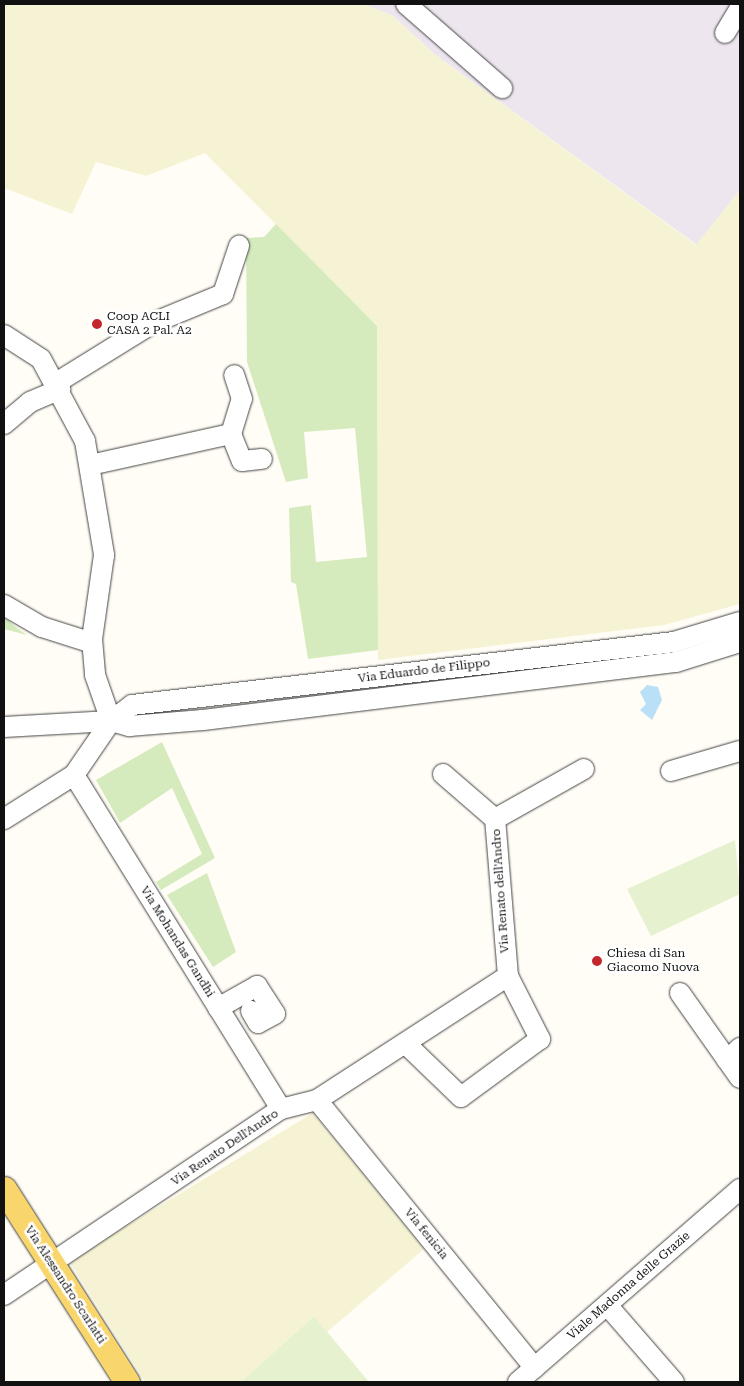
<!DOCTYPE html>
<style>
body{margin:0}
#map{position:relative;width:744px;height:1386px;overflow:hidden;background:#fffdf5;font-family:"Roboto Serif",serif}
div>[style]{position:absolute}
.industrial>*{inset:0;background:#eee6ef}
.farmland>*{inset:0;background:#f6f3d4}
.green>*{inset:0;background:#d5ebbd}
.pitch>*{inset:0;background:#e6f2cf}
.water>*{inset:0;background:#b9e0f7}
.roads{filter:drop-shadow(0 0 1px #444) drop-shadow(0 0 1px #444)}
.minor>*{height:20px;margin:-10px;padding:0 10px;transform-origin:10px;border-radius:10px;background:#fff}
.major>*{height:25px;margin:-12.5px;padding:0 12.5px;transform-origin:12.5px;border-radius:12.5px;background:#f9d66b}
.dots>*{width:14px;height:14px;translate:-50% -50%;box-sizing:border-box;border:2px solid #fff;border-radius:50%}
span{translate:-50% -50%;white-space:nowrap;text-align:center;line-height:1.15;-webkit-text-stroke:5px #fff;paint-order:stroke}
.poi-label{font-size:12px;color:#111}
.left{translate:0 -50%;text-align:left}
.street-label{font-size:12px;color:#111}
.frame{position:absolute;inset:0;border:5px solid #111;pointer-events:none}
</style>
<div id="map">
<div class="industrial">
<i style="clip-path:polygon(364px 4px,740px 4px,740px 190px,697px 245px,434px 54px,393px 16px)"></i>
</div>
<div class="farmland">
<i style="clip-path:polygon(4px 4px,364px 4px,393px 16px,434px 54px,696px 245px,740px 190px,740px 604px,664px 625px,378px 660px,377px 326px,205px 153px,146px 176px,96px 162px,72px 214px,4px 188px)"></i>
<i style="clip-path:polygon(313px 1113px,424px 1249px,327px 1332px,314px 1316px,241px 1382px,145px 1382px,69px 1261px)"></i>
</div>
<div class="green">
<i style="clip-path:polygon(276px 224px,377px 326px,378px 650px,308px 659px,296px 584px,291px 582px,289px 508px,311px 505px,316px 562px,367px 557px,355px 428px,304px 432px,308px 478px,286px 482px,247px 362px,246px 238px,264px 237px)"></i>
<i style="clip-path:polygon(4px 617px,17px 628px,27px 635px,4px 629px)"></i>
<i style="clip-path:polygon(162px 742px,215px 858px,161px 890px,156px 882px,202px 854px,172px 788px,120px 823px,96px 780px)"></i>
<i style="clip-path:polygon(207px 873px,236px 952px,213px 967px,167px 895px)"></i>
</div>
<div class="pitch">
<i style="clip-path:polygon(735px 840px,740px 894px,651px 936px,627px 889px)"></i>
<i style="clip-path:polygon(314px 1316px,369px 1382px,241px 1382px,283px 1344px)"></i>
</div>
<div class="water">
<i style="clip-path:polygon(647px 685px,658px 687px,662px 700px,652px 720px,640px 710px,646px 704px,640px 692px)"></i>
</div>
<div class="roads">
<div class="minor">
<i style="left:406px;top:4px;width:128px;rotate:41.2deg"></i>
<i style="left:725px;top:33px;width:29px;rotate:-59deg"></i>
<i style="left:4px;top:335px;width:44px;rotate:33deg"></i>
<i style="left:41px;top:359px;width:93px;rotate:61.8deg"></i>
<i style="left:85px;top:441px;width:116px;rotate:80.5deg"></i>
<i style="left:104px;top:555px;width:85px;rotate:98.1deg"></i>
<i style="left:92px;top:639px;width:36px;rotate:85deg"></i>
<i style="left:95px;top:675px;width:49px;rotate:70.8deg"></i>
<i style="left:56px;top:383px;width:114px;rotate:-31.7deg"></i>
<i style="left:153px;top:323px;width:76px;rotate:-22.5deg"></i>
<i style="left:223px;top:294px;width:51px;rotate:-71.6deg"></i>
<i style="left:4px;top:424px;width:34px;rotate:-40deg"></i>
<i style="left:30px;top:402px;width:33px;rotate:-23deg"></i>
<i style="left:231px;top:434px;width:29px;rotate:68deg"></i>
<i style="left:242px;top:461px;width:20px;rotate:-6deg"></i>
<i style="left:90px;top:465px;width:144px;rotate:-12.4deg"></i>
<i style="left:231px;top:434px;width:37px;rotate:-73deg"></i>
<i style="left:242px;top:399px;width:25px;rotate:-108deg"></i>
<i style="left:4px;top:605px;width:44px;rotate:30.1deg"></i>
<i style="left:42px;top:627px;width:52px;rotate:17.7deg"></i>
<i style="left:4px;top:727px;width:107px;rotate:-3.2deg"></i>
<i style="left:111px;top:721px;width:19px;rotate:16deg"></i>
<i style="left:129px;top:726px;width:74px;rotate:-4.6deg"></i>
<i style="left:203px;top:720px;width:477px;rotate:-7deg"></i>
<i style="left:676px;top:662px;width:67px;rotate:-17.4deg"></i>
<i style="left:671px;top:771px;width:72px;rotate:-16.2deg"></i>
<i style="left:443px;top:774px;width:69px;rotate:40.9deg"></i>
<i style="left:74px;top:775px;width:393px;rotate:58.2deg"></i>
<i style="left:4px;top:819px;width:83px;rotate:-32.2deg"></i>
<i style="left:74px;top:775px;width:65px;rotate:-55.6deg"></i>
<i style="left:111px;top:721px;width:26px;rotate:-37deg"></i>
<i style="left:132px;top:705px;width:546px;rotate:-6.63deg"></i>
<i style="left:674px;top:642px;width:69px;rotate:-16.9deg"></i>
<i style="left:508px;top:976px;width:158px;rotate:-94.7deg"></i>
<i style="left:495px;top:819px;width:102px;rotate:-29.3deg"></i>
<i style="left:680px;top:993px;width:104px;rotate:54.8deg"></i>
<i style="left:218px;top:1008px;width:45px;rotate:-29.4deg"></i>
<i style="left:257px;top:986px;width:33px;rotate:57deg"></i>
<i style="left:275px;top:1014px;width:19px;rotate:152deg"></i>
<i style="left:258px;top:1023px;width:14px;rotate:-120deg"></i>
<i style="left:727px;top:1060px;width:18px;rotate:-43deg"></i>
<i style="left:317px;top:1100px;width:345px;rotate:50.9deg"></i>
<i style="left:4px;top:1295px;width:334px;rotate:-33.9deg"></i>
<i style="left:281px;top:1109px;width:37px;rotate:-14deg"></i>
<i style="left:317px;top:1100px;width:228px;rotate:-33deg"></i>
<i style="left:508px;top:976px;width:71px;rotate:63.1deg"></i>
<i style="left:540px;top:1039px;width:98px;rotate:143.7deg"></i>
<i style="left:461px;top:1097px;width:76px;rotate:-136.1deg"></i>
<i style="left:607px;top:1305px;width:102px;rotate:49deg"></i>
<i style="left:518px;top:1382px;width:294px;rotate:-41deg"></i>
</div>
<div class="major">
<i style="left:4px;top:1189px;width:229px;rotate:57.5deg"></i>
</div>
</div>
<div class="dots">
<i style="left:97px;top:324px;background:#c4262e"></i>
<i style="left:597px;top:961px;background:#c4262e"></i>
</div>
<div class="poi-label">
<span class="left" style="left:107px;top:324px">Coop ACLI<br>CASA 2 Pal. A2</span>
<span class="left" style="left:607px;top:961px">Chiesa di San<br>Giacomo Nuova</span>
</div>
<div class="street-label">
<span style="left:424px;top:671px;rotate:-7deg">Via Eduardo de Filippo</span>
<span style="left:501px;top:891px;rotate:-94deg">Via Renato dell'Andro</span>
<span style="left:177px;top:942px;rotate:58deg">Via Mohandas Gandhi</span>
<span style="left:225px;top:1148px;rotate:-34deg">Via Renato Dell'Andro</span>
<span style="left:426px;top:1234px;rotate:51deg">Via fenicia</span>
<span style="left:65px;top:1285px;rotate:57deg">Via Alessandro Scarlatti</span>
<span style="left:629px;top:1286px;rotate:-41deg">Viale Madonna delle Grazie</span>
</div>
<div class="frame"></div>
</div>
